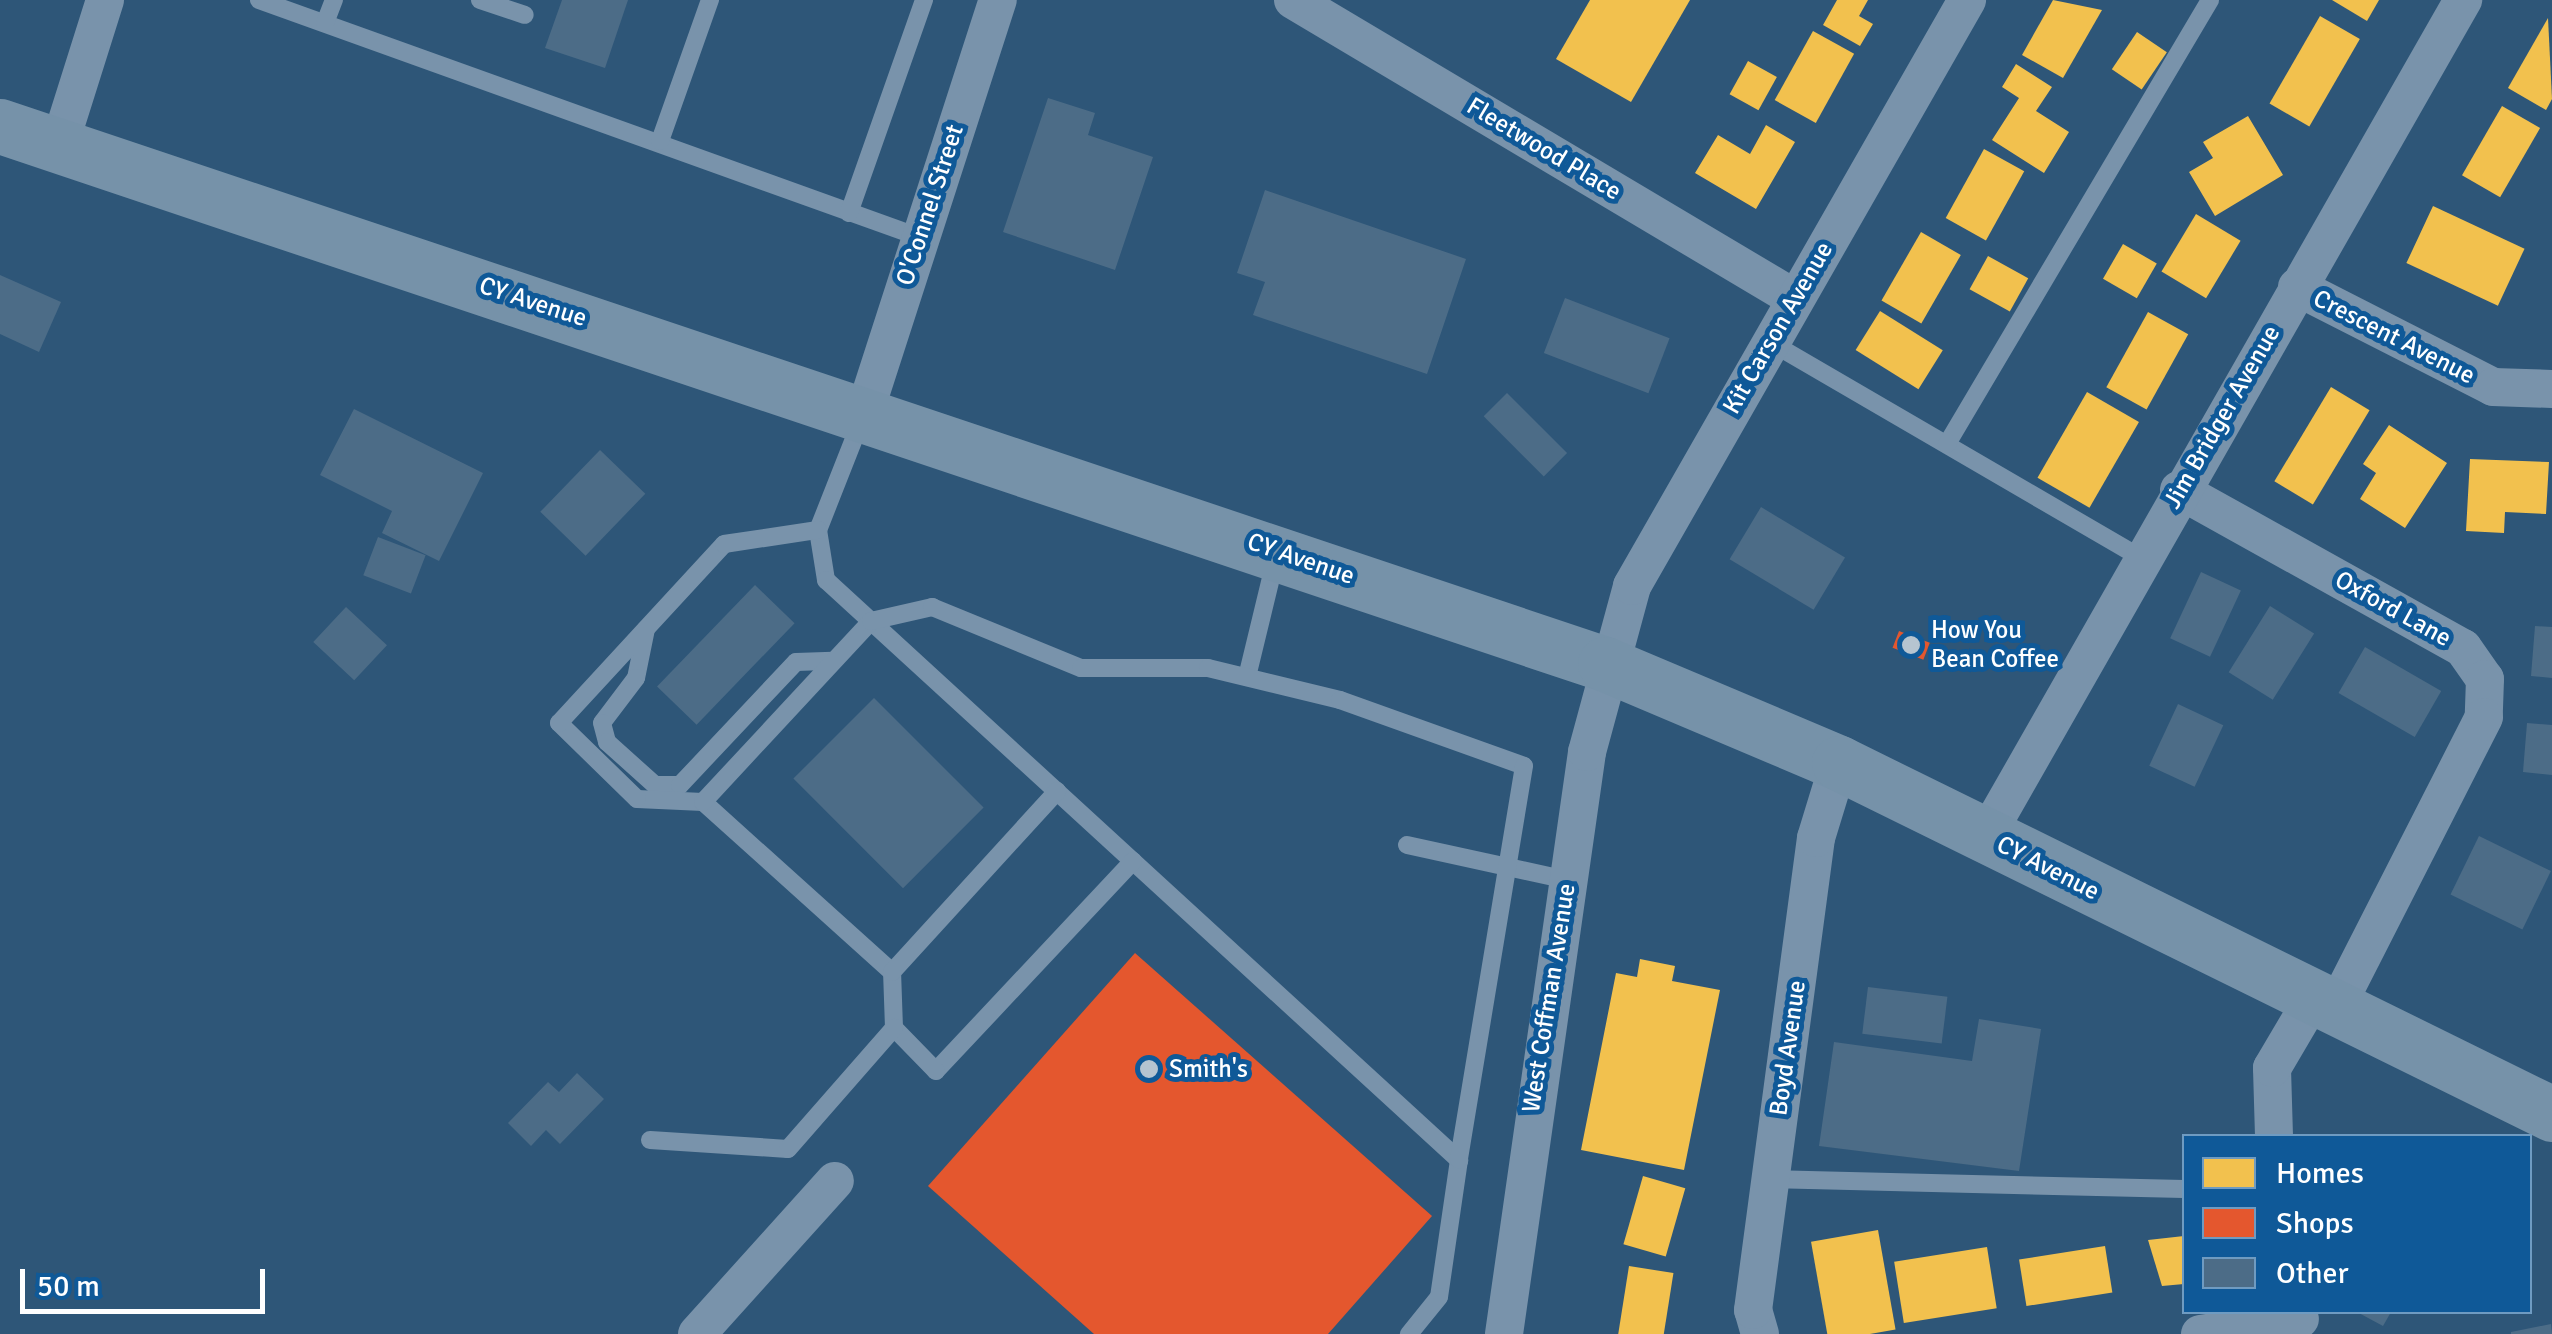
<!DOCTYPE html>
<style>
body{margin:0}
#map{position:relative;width:2552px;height:1334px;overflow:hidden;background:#2e5678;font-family:Signika,sans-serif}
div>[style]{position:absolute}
.homes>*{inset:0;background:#f2c14e;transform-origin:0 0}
.shops>*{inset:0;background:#e4572e;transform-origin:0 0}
.building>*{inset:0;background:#4c6c87;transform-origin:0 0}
.lane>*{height:18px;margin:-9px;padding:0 9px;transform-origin:9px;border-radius:9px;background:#7993ab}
.street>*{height:38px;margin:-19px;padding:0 19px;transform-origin:19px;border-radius:19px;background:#7993ab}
.primary>*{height:55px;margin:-27.5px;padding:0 27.5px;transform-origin:27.5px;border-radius:27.5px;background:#7692a9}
.dots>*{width:28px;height:28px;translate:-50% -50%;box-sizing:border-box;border:5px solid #0f5998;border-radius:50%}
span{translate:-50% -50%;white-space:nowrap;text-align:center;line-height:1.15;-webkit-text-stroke:10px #0f5998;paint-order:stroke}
.street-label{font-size:25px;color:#fff}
.poi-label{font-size:25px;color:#fff}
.left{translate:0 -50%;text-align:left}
.legend{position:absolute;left:2182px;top:1134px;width:350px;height:180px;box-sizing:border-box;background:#0f5998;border:2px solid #6f9bc1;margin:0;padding:12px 18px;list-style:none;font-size:30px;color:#fff}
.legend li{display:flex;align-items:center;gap:20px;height:50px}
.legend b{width:50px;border:2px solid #6f9bc1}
.scale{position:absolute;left:20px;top:1269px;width:245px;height:45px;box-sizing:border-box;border:5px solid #fff;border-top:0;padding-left:12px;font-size:30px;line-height:35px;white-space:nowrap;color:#fff;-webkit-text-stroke:8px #0f5998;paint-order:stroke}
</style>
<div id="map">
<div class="homes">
<i style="clip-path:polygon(1590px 0,1690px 0,1631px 102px,1556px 59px)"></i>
<i style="clip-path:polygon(1837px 0,1868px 0,1859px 16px,1873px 24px,1860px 46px,1823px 25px)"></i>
<i style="clip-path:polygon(2053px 0,2102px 10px,2063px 78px,2022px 55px)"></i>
<i style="clip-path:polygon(2332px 0,2379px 0,2367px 21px)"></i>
<i style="left:2320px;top:16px;width:46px;height:101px;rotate:30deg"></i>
<i style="clip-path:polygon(2548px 18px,2552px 99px,2546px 110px,2508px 88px)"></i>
<i style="left:1813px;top:31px;width:47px;height:79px;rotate:29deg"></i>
<i style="left:2137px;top:32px;width:36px;height:45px;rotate:34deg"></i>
<i style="left:1748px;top:61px;width:33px;height:38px;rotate:29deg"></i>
<i style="clip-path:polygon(2016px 64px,2052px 87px,2036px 111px,2069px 132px,2044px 173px,1992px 140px,2019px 98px,2002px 87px)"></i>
<i style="left:2502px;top:106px;width:44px;height:80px;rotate:30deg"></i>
<i style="clip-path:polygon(2248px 116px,2283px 175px,2215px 216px,2189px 172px,2213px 158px,2203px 142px)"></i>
<i style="clip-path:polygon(1766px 125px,1795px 142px,1756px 209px,1695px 173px,1718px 135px,1750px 154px)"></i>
<i style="left:1984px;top:149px;width:46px;height:79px;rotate:29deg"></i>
<i style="left:2433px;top:206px;width:101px;height:63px;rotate:25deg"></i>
<i style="left:2196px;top:214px;width:52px;height:67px;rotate:31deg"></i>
<i style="left:1921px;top:232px;width:46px;height:79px;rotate:30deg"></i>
<i style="left:2123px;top:244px;width:39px;height:40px;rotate:30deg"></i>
<i style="left:1988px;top:256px;width:46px;height:38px;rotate:29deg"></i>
<i style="left:1880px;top:311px;width:74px;height:46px;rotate:32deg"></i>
<i style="left:2148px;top:312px;width:46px;height:86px;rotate:29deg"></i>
<i style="left:2331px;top:387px;width:45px;height:110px;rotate:31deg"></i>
<i style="left:2087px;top:392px;width:60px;height:99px;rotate:30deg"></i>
<i style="clip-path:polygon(2389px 425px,2447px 463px,2405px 528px,2360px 499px,2376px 473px,2363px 464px)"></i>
<i style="clip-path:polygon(2470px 459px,2549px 462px,2546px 514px,2505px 512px,2504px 533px,2466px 531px)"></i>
<i style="clip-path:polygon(1640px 959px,1675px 966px,1672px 981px,1720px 990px,1684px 1170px,1581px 1150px,1616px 973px,1637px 977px)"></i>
<i style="left:1643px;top:1176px;width:44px;height:71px;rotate:16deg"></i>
<i style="left:1878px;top:1230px;width:101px;height:68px;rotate:80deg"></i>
<i style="clip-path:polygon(2184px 1236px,2184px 1284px,2162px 1286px,2148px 1240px)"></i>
<i style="left:2105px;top:1246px;width:47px;height:87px;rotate:81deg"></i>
<i style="left:1987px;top:1247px;width:62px;height:94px;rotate:81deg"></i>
<i style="left:1629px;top:1266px;width:45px;height:69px;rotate:9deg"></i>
</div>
<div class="shops">
<i style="left:1899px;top:631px;width:33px;height:18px;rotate:21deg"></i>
<i style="clip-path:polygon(1135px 953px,1432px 1216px,1328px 1334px,1094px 1334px,928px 1186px)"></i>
</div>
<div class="building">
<i style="clip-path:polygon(562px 0,628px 0,605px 68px,545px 48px)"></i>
<i style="clip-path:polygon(1048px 98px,1095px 113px,1088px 135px,1153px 157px,1115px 270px,1003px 232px)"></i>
<i style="clip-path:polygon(1265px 190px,1466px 259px,1427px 374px,1253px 315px,1265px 282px,1237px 273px)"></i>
<i style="clip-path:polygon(0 275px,61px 302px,39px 352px,0 334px)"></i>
<i style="left:1565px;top:298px;width:112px;height:59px;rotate:21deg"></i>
<i style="left:1507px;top:393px;width:85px;height:33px;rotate:45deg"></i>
<i style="clip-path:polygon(354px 409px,483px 473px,439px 561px,382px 533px,392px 511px,320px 475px)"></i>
<i style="left:600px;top:450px;width:63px;height:86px;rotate:44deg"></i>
<i style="left:1761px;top:507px;width:98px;height:61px;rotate:31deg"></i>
<i style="left:378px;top:537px;width:51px;height:41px;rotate:21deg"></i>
<i style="left:2201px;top:572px;width:44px;height:73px;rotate:25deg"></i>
<i style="left:755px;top:585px;width:55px;height:141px;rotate:44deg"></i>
<i style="left:2270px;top:606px;width:52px;height:78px;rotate:32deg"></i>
<i style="left:346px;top:607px;width:56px;height:48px;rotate:43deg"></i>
<i style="clip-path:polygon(2535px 626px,2552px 627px,2552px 678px,2531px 676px)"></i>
<i style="left:2365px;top:647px;width:88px;height:53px;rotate:30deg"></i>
<i style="left:874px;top:698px;width:155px;height:114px;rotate:45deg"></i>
<i style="left:2178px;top:704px;width:50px;height:68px;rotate:25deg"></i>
<i style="clip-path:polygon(2527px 723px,2552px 725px,2552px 775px,2523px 772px)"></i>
<i style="left:2479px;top:836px;width:80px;height:65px;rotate:26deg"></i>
<i style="left:1868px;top:987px;width:80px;height:47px;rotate:7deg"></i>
<i style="clip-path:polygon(1979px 1019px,2041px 1029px,2019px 1171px,1819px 1146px,1834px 1042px,1972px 1061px)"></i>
<i style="clip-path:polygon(577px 1073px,604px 1099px,560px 1144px,546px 1130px,531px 1146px,508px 1123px,548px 1082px,559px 1092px)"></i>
<i style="clip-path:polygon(2357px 1312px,2391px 1312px,2383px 1326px)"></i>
<i style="clip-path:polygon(2551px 1324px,2552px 1334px,2511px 1334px,2511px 1332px)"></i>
</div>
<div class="lane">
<i style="left:259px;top:0;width:701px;rotate:19.75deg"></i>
<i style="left:480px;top:0;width:47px;rotate:18.4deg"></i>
<i style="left:325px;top:23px;width:25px;rotate:-69deg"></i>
<i style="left:660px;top:141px;width:150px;rotate:-70.5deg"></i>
<i style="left:849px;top:213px;width:226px;rotate:-70.6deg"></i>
<i style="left:1770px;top:342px;width:432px;rotate:30.2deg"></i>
<i style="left:861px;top:421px;width:117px;rotate:111.5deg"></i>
<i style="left:818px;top:530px;width:51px;rotate:80.9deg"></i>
<i style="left:826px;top:580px;width:859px;rotate:42.5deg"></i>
<i style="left:1459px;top:1160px;width:138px;rotate:98.3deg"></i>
<i style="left:1439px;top:1297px;width:48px;rotate:129deg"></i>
<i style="left:1947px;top:444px;width:516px;rotate:-59.36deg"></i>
<i style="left:646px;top:629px;width:50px;rotate:101.5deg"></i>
<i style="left:636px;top:678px;width:56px;rotate:127.1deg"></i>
<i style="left:602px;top:723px;width:20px;rotate:75deg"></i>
<i style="left:607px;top:742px;width:64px;rotate:41.9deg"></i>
<i style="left:655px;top:785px;width:25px"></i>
<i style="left:680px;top:785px;width:169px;rotate:-46.7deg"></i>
<i style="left:796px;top:662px;width:37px;rotate:-2deg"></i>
<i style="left:1247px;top:677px;width:119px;rotate:-76.4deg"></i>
<i style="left:703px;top:802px;width:66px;rotate:-177.4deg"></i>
<i style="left:637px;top:799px;width:109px;rotate:-135.7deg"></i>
<i style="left:559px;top:723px;width:243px;rotate:-47.3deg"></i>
<i style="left:724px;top:544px;width:95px;rotate:-8.5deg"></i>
<i style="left:1407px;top:845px;width:164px;rotate:12.3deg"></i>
<i style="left:1133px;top:861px;width:288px;rotate:133.2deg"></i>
<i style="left:936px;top:1071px;width:60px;rotate:-134.3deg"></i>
<i style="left:894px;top:1028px;width:56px;rotate:-92deg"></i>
<i style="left:892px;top:972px;width:254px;rotate:-138deg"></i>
<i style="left:703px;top:802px;width:247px;rotate:-47.1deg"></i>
<i style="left:871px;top:621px;width:63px;rotate:-12.9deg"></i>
<i style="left:932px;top:607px;width:161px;rotate:22.3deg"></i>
<i style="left:1081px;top:668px;width:127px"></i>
<i style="left:1208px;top:668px;width:136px;rotate:13.6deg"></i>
<i style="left:1340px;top:700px;width:195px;rotate:19.7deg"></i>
<i style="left:1524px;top:766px;width:399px;rotate:99.4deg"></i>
<i style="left:892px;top:972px;width:245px;rotate:-47.6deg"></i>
<i style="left:650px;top:1140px;width:138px;rotate:3.7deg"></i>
<i style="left:788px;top:1149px;width:161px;rotate:-48.8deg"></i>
<i style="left:1770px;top:1179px;width:414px;rotate:1.4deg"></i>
</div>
<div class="street">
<i style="left:1293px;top:0;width:583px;rotate:30.74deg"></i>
<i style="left:59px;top:146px;width:153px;rotate:-72.5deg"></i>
<i style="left:2297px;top:287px;width:220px;rotate:27deg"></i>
<i style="left:2493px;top:387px;width:59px;rotate:1.9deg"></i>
<i style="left:865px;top:411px;width:432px;rotate:-72.1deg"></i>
<i style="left:2179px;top:490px;width:325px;rotate:29.1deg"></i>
<i style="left:2463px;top:648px;width:38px;rotate:55deg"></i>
<i style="left:2485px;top:679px;width:38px;rotate:92deg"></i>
<i style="left:2484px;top:717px;width:328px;rotate:117deg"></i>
<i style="left:1986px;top:836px;width:963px;rotate:-60.29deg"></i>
<i style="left:2274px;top:1136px;width:68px;rotate:-91.7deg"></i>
<i style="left:2272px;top:1068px;width:79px;rotate:-59.5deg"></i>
<i style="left:697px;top:1334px;width:206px;rotate:-48deg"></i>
<i style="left:1504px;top:1334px;width:588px;rotate:-81.88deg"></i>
<i style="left:1587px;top:752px;width:172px;rotate:-74.8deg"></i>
<i style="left:1632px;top:586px;width:675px;rotate:-60.24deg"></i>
<i style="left:1760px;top:1334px;width:25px;rotate:-106deg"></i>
<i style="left:1753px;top:1310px;width:476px;rotate:-82.4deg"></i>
<i style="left:1816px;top:838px;width:78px;rotate:-73deg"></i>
<i style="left:2200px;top:1334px;width:101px;rotate:-8.5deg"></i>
</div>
<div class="primary">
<i style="left:0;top:126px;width:1693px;rotate:18.53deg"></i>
<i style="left:1605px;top:664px;width:254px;rotate:22.9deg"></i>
<i style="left:1839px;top:763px;width:795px;rotate:26.21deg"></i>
</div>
<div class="dots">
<i style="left:1911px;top:645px;background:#b6c4d0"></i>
<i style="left:1149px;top:1069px;background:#b6c4d0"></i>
</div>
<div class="street-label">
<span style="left:1544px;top:149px;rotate:31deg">Fleetwood Place</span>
<span style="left:930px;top:205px;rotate:-72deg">O'Connel Street</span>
<span style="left:533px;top:302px;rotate:18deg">CY Avenue</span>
<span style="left:1778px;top:328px;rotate:-60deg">Kit Carson Avenue</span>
<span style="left:2394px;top:337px;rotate:27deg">Crescent Avenue</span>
<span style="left:2222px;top:417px;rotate:-60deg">Jim Bridger Avenue</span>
<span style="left:1301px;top:559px;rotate:19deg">CY Avenue</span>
<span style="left:2393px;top:609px;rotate:29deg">Oxford Lane</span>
<span style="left:2048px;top:868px;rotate:27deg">CY Avenue</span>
<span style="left:1549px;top:998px;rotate:-81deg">West Coffman Avenue</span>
<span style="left:1788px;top:1048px;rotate:-82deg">Boyd Avenue</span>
</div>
<div class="poi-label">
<span class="left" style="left:1931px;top:645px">How You<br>Bean Coffee</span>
<span class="left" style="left:1169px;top:1069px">Smith's</span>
</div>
<ul class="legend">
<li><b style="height:28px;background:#f2c14e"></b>Homes</li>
<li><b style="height:28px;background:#e4572e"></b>Shops</li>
<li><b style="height:28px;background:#4c6c87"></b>Other</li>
</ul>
<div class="scale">50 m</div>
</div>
